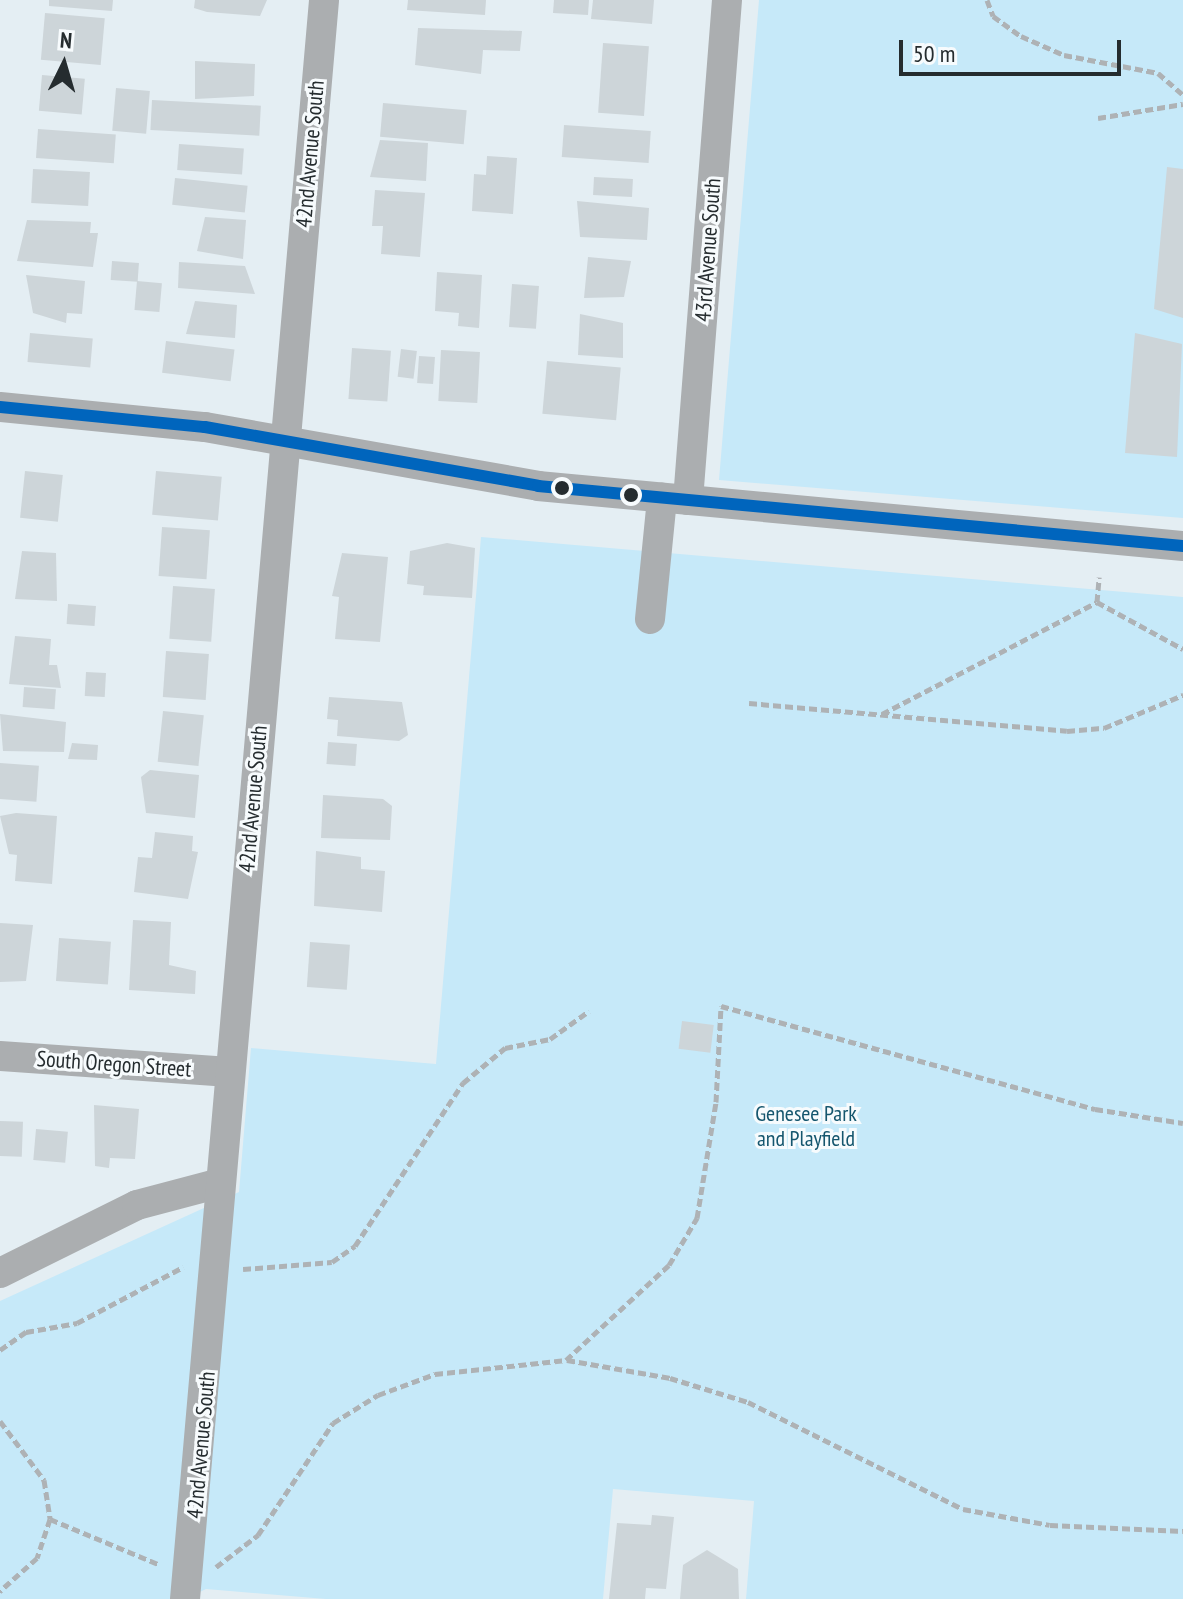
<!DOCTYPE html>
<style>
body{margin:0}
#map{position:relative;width:1183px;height:1599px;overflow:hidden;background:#e4eef3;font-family:"PT Sans Narrow",sans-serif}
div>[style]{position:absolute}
.green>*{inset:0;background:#c6e9f9}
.building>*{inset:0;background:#cdd5d9;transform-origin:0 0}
.path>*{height:5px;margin-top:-2.5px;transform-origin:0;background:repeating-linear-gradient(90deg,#aeb2b5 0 8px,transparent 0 12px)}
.minor>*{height:30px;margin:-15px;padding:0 15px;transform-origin:15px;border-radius:15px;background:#abaeb0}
.bus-1>*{height:12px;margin:-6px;padding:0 6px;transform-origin:6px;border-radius:6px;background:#0065bd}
.dots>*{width:22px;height:22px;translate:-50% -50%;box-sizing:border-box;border:4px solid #f7fbfd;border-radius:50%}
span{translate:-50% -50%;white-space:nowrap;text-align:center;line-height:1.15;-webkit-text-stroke:6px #f7fbfd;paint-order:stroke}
.street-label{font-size:22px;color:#252c2f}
.park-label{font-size:22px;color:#15566e}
.north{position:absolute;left:24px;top:24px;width:80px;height:80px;-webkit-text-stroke:6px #f7fbfd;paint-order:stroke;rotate:5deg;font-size:22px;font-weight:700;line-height:32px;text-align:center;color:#252c2f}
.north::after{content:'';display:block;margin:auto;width:28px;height:36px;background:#252c2f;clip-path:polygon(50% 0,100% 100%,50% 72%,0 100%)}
.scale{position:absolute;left:899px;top:40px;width:222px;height:36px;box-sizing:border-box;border:4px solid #252c2f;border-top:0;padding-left:10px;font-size:24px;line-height:28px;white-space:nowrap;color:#252c2f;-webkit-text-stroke:6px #f7fbfd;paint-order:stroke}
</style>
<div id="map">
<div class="green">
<i style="clip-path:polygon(759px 0,1183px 0,1183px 518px,719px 480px)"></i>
<i style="clip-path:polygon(481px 537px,1183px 597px,1183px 1599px,746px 1599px,754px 1501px,613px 1489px,603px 1599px,326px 1599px,206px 1589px,185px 1599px,0 1599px,0 1301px,239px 1192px,251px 1048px,436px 1064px)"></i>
</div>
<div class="building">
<i style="clip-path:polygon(49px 0,113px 0,112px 11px,49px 6px)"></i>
<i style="clip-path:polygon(195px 0,267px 0,260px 16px,207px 12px,194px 8px)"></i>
<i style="clip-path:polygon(408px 0,486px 0,485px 15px,407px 10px)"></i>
<i style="clip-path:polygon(554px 0,589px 0,588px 15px,553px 13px)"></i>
<i style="clip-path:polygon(593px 0,654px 0,652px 24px,591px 19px)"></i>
<i style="left:45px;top:13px;width:60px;height:47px;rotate:5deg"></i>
<i style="clip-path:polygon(418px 28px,522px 31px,520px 51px,483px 50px,481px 74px,415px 65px)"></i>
<i style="left:603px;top:43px;width:46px;height:70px;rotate:4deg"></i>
<i style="clip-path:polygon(195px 61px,255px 64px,254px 96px,195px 99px)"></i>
<i style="left:42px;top:75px;width:43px;height:36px;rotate:5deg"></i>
<i style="left:116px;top:88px;width:34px;height:43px;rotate:5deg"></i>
<i style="left:152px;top:100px;width:109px;height:30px;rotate:3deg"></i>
<i style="left:383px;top:103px;width:84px;height:34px;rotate:5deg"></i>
<i style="left:564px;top:125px;width:87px;height:32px;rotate:4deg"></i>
<i style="left:38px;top:129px;width:78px;height:29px;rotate:4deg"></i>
<i style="clip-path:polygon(380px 140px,428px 143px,426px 181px,370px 177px)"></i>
<i style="left:179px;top:144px;width:65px;height:26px;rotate:4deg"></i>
<i style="clip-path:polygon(487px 156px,517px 158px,513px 214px,472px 211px,474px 174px,486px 175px)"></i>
<i style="clip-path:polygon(1167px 167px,1183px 169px,1183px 318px,1154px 309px)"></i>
<i style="left:33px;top:169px;width:57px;height:34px;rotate:3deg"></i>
<i style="left:594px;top:177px;width:39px;height:18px;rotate:3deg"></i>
<i style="left:175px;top:178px;width:73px;height:27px;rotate:6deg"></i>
<i style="clip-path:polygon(375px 190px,425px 193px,420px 257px,381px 254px,383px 226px,372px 226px)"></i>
<i style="clip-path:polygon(577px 201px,649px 208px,647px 240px,580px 237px)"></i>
<i style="clip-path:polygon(205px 217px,246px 220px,243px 259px,197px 251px)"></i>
<i style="clip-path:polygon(27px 220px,91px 222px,90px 233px,98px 233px,93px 267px,17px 261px)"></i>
<i style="clip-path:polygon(588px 257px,631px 261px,624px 297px,584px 298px)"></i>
<i style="left:112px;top:261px;width:27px;height:19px;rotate:4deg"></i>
<i style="clip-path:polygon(179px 262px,245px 266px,255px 294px,178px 288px)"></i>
<i style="clip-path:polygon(437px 272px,482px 275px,479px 328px,458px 326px,459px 313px,435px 311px)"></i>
<i style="clip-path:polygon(26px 275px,85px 281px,82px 314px,67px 313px,66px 323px,33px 313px)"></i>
<i style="left:137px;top:281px;width:25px;height:29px;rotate:5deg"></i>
<i style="left:512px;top:284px;width:27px;height:43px;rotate:4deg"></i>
<i style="clip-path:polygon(195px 301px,237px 305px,235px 338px,186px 334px)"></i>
<i style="clip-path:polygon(580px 314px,623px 323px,623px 358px,578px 355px)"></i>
<i style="left:30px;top:333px;width:63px;height:29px;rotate:5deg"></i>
<i style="clip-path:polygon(1135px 333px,1182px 344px,1177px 457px,1125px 453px)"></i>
<i style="left:166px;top:341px;width:69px;height:32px;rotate:7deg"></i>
<i style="left:352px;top:348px;width:39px;height:51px;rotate:4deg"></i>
<i style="left:401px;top:349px;width:16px;height:28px;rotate:7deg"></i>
<i style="left:441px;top:350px;width:39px;height:51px;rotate:3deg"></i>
<i style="left:419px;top:356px;width:16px;height:27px;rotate:4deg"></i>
<i style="left:547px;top:361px;width:74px;height:53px;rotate:5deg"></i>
<i style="left:25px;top:471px;width:38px;height:47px;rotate:6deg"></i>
<i style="left:156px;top:471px;width:66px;height:44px;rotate:5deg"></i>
<i style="left:162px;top:527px;width:48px;height:49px;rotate:4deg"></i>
<i style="clip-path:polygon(447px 543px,475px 548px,472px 598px,423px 595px,424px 586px,407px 584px,410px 551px)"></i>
<i style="clip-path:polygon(22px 551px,56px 553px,57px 601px,15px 599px)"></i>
<i style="clip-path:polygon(342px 553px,388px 557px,380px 642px,335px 639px,339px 597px,332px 596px)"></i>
<i style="left:173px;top:586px;width:42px;height:53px;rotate:4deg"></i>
<i style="left:68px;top:604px;width:28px;height:20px;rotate:4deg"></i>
<i style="clip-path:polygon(15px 636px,51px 639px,49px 665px,57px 665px,61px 688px,9px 684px)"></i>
<i style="left:166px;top:651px;width:43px;height:46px;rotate:4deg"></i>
<i style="left:86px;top:672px;width:20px;height:24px;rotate:3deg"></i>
<i style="left:24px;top:687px;width:32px;height:20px;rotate:4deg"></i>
<i style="clip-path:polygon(329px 697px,402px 702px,408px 735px,399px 741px,337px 736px,338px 720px,327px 719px)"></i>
<i style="left:163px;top:711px;width:41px;height:51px;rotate:6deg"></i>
<i style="clip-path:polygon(0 714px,66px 722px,64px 752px,3px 751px)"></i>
<i style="left:328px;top:742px;width:29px;height:22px;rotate:4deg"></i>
<i style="clip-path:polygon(72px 743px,98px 745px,97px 760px,68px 759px)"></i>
<i style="left:0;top:763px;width:39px;height:36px;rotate:4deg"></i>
<i style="clip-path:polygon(150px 770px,199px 775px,195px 818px,146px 813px,141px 777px)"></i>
<i style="clip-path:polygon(323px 795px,383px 799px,392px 806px,390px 840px,321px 838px)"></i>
<i style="clip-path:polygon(16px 813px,57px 816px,52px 884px,15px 881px,17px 855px,9px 854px,0 816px)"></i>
<i style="clip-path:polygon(155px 832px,193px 836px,192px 851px,198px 852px,188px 899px,134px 892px,138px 857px,152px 858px)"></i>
<i style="clip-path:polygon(316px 851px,361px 857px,361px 869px,385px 871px,382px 912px,314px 906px)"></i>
<i style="clip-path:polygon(133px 920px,171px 922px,169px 965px,196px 971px,195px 994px,129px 990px)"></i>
<i style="clip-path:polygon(0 923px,33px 925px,26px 981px,0 982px)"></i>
<i style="left:59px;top:938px;width:52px;height:43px;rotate:4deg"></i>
<i style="left:310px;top:942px;width:40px;height:45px;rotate:4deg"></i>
<i style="left:682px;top:1021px;width:32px;height:28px;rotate:7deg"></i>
<i style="clip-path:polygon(94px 1105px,139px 1109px,135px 1159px,110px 1158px,109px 1168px,95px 1166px)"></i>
<i style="left:0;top:1121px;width:23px;height:35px;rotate:2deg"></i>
<i style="left:36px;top:1129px;width:32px;height:31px;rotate:5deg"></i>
<i style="clip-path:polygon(652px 1515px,674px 1517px,666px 1589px,646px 1588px,645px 1599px,609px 1599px,617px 1523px,651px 1525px)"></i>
<i style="clip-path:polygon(707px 1550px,738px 1569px,739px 1599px,680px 1599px,683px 1565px)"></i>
</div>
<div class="path">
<i style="left:987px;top:0;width:17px;rotate:69deg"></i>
<i style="left:993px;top:16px;width:34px;rotate:36deg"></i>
<i style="left:1021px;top:36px;width:47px;rotate:23.8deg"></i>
<i style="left:1064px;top:55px;width:96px;rotate:10.8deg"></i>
<i style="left:1158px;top:73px;width:33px;rotate:41deg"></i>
<i style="left:1098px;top:118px;width:86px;rotate:-9.4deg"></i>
<i style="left:1097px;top:602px;width:98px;rotate:28.7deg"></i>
<i style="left:749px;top:703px;width:319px;rotate:5deg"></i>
<i style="left:1067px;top:731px;width:37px;rotate:-5deg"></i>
<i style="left:1104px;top:728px;width:86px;rotate:-22.7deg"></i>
<i style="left:882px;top:714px;width:242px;rotate:-27.5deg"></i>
<i style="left:1097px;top:602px;width:25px;rotate:-85deg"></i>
<i style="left:243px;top:1269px;width:89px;rotate:-4.5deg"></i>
<i style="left:332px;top:1262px;width:28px;rotate:-35deg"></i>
<i style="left:355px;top:1246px;width:196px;rotate:-56.5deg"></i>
<i style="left:463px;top:1083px;width:55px;rotate:-39.8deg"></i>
<i style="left:505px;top:1048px;width:46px;rotate:-11.3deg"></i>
<i style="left:550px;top:1039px;width:48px;rotate:-35.7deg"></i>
<i style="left:0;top:1350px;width:32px;rotate:-35deg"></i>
<i style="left:26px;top:1332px;width:52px;rotate:-10deg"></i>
<i style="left:77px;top:1323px;width:120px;rotate:-27.8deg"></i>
<i style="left:567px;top:1360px;width:105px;rotate:9.9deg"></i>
<i style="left:670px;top:1378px;width:82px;rotate:17.1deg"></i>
<i style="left:748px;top:1402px;width:240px;rotate:26.5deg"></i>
<i style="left:963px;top:1509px;width:88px;rotate:10.4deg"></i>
<i style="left:1050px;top:1525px;width:133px;rotate:2.6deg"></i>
<i style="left:0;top:1421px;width:74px;rotate:53.3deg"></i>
<i style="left:44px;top:1480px;width:39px;rotate:81deg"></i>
<i style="left:50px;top:1519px;width:41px;rotate:108.4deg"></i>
<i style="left:37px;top:1558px;width:50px;rotate:138.3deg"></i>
<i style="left:50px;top:1519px;width:117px;rotate:22.6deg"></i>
<i style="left:216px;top:1567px;width:53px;rotate:-37.3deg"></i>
<i style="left:258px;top:1535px;width:135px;rotate:-56.2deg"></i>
<i style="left:333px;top:1423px;width:53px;rotate:-31.9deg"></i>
<i style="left:378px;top:1395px;width:61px;rotate:-20.2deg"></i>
<i style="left:435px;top:1374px;width:132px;rotate:-6.1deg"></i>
<i style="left:566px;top:1360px;width:140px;rotate:-42.7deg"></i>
<i style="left:669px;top:1265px;width:55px;rotate:-59.2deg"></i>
<i style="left:697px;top:1218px;width:118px;rotate:-80.7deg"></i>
<i style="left:716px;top:1102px;width:96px;rotate:-87deg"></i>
<i style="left:721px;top:1006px;width:388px;rotate:15.4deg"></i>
<i style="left:1095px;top:1109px;width:89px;rotate:9deg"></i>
</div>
<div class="minor">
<i style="left:0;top:407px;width:206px;rotate:5.6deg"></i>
<i style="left:205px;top:427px;width:338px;rotate:10deg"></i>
<i style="left:538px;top:486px;width:648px;rotate:5.31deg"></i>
<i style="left:688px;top:500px;width:502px;rotate:-85.54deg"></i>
<i style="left:650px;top:619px;width:122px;rotate:-84.3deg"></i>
<i style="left:0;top:1056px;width:230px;rotate:4deg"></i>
<i style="left:0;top:1273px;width:153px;rotate:-26.4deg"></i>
<i style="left:137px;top:1205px;width:86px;rotate:-14.8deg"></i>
<i style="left:185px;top:1599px;width:1605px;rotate:-85.03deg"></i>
</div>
<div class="bus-1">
<i style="left:0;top:407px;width:206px;rotate:5.6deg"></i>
<i style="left:205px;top:427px;width:338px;rotate:10deg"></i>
<i style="left:538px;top:486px;width:648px;rotate:5.31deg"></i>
</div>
<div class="dots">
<i style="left:562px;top:488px;background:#252c2f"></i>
<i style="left:631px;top:495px;background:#252c2f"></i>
</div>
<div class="street-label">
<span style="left:310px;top:154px;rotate:-85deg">42nd Avenue South</span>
<span style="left:708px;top:250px;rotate:-86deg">43rd Avenue South</span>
<span style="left:253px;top:799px;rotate:-85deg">42nd Avenue South</span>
<span style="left:114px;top:1064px;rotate:4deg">South Oregon Street</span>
<span style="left:201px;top:1445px;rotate:-85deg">42nd Avenue South</span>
</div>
<div class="park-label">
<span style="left:806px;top:1126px">Genesee Park<br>and Playfield</span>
</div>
<div class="north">N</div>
<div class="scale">50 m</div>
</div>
